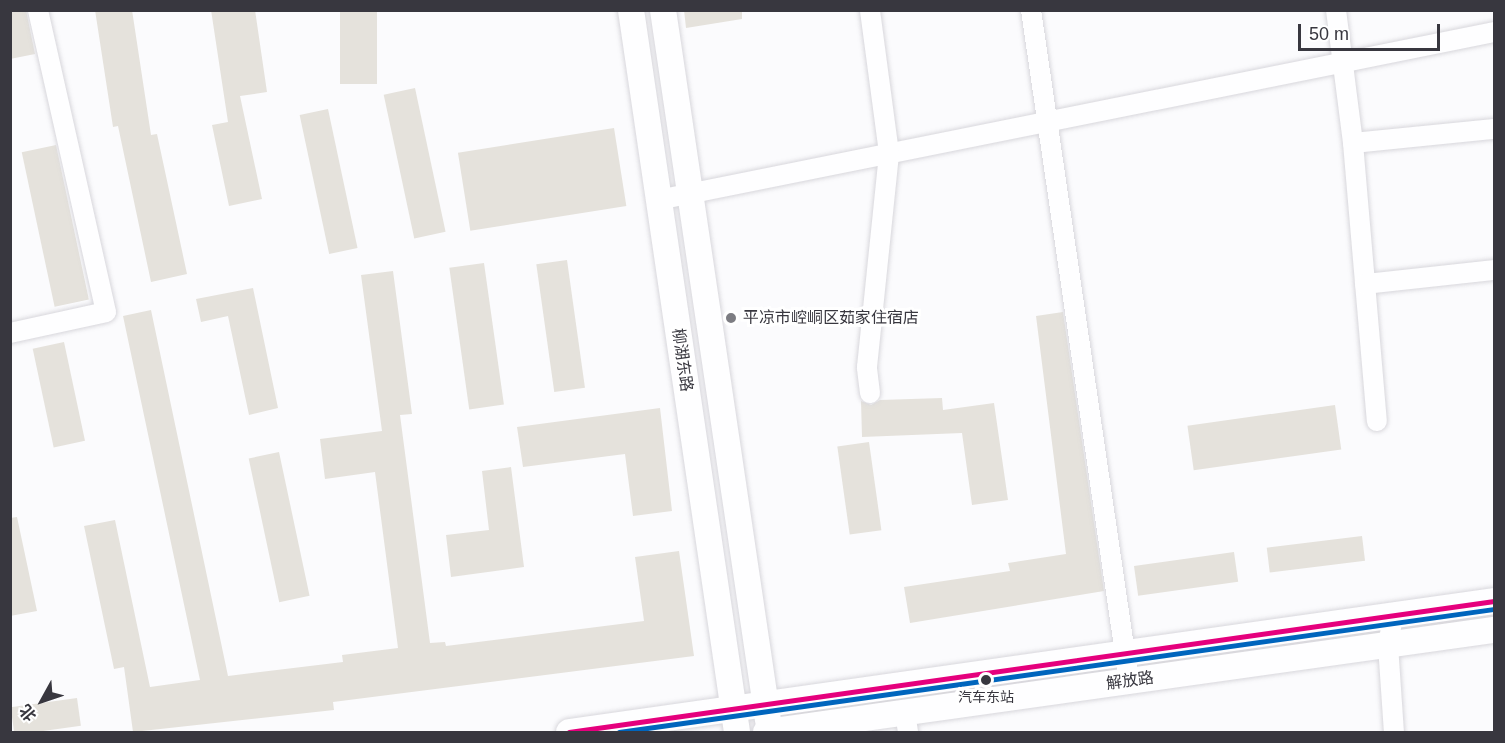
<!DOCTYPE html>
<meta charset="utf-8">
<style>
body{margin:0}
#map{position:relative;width:1505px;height:743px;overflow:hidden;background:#fbfbfd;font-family:Helvetica,"Noto Sans SC",sans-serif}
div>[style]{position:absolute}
.building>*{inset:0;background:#e5e2dc;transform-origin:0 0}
.roads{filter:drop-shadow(0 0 2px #d8d7dc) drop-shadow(0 0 2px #d8d7dc)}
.minor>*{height:20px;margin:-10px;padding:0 10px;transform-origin:10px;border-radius:10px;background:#fefeff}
.major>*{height:26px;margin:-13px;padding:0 13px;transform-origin:13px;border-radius:13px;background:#fefeff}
.bus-1>*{height:4.5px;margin:-2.25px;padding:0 2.25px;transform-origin:2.25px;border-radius:2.25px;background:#e5007d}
.bus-2>*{height:4.5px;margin:-2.25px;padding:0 2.25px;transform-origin:2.25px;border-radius:2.25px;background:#0065bd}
.dots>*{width:16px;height:16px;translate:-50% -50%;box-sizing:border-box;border:3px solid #fff;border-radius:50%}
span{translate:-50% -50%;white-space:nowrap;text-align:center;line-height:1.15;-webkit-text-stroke:6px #fff;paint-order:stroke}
.bus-label{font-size:14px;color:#38373f}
.poi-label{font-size:16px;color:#38373f}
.left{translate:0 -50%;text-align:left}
.street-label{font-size:16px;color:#38373f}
.frame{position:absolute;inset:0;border:12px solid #38373f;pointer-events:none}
.north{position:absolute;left:12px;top:671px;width:60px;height:60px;-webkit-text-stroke:4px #fff;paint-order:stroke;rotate:230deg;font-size:16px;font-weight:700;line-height:24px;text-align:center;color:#38373f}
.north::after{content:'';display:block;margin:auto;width:21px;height:27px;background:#38373f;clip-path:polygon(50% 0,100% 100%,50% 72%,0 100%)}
.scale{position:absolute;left:1298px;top:24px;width:142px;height:27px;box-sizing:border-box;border:3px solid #38373f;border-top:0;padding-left:8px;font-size:18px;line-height:21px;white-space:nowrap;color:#38373f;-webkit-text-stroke:4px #fff;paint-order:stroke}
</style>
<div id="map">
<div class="building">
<i style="clip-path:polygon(10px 10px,26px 10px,35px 54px,10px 59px)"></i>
<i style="clip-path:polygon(95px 10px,132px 10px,151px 135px,157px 134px,187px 274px,151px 282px,118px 126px,113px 127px)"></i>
<i style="clip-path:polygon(211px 10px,255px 10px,267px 92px,240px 96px,262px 199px,229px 206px,212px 125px,228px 122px)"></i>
<i style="left:340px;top:10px;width:37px;height:74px"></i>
<i style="clip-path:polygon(684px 10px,742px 10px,742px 19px,686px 28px)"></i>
<i style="left:415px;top:88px;width:147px;height:32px;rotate:78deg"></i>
<i style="left:328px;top:109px;width:142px;height:29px;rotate:78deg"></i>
<i style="left:614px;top:128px;width:79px;height:158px;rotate:81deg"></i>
<i style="left:56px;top:145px;width:158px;height:35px;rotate:78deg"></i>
<i style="left:567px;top:260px;width:129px;height:31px;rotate:82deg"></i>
<i style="left:484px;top:263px;width:143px;height:35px;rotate:82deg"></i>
<i style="clip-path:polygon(393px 271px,412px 414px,400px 415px,430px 643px,445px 642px,446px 646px,644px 621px,635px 557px,679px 551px,694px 656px,333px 702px,334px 710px,133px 732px,124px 667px,114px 669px,84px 526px,115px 520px,150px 687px,200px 680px,123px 316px,151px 310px,228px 676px,343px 662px,342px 655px,398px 648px,375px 472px,325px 479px,320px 439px,382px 431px,361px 275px)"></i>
<i style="clip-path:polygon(253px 288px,278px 408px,249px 415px,228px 316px,201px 322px,196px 299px)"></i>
<i style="clip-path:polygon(1063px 312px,1104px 591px,910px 623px,904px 587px,1010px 571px,1008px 563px,1066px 554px,1036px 316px)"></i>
<i style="left:64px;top:342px;width:101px;height:32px;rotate:78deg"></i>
<i style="clip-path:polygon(942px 398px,943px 410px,994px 403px,1008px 500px,972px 505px,962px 433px,862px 437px,861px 401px,871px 405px,880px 400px)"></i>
<i style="left:1335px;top:405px;width:45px;height:149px;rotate:82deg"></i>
<i style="clip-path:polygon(660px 408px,672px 511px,633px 516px,625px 454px,523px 467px,517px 427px)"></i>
<i style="left:869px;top:442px;width:89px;height:32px;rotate:82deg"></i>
<i style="left:279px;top:452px;width:147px;height:31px;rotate:78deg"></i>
<i style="clip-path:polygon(511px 467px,524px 567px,451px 577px,446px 535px,489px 530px,482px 471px)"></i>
<i style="clip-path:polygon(17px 517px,37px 611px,10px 616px,10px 518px)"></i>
<i style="left:1362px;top:536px;width:25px;height:96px;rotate:83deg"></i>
<i style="left:1234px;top:552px;width:30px;height:101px;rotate:82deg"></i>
<i style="left:77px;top:698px;width:28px;height:67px;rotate:82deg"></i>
</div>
<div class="roads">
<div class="minor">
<i style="left:1031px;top:10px;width:678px;rotate:81.69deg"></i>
<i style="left:1336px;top:10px;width:134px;rotate:82.7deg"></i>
<i style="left:1353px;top:143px;width:279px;rotate:85.1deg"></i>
<i style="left:1353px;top:143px;width:142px;rotate:-5.7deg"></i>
<i style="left:658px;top:200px;width:853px;rotate:-11.36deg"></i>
<i style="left:1365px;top:284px;width:130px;rotate:-6.2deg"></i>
<i style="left:10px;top:333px;width:98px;rotate:-12.3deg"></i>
<i style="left:106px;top:312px;width:310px;rotate:-102.7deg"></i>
<i style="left:870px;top:393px;width:26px;rotate:-97deg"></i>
<i style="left:867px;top:367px;width:215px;rotate:-84.1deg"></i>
<i style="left:889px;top:153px;width:144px;rotate:-97.6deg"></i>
<i style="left:1393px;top:615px;width:30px;rotate:99deg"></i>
<i style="left:1388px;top:645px;width:87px;rotate:86.1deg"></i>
<i style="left:905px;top:713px;width:19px;rotate:81deg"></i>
</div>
<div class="major">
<i style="left:631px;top:10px;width:730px;rotate:81.65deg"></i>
<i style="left:663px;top:10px;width:718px;rotate:81.59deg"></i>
<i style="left:569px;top:732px;width:934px;rotate:-8.06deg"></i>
<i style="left:766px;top:732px;width:735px;rotate:-7.98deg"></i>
</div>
</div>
<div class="bus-1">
<i style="left:569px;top:732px;width:934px;rotate:-8.06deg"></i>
</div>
<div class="bus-2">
<i style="left:619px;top:732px;width:884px;rotate:-8deg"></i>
</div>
<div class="dots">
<i style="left:731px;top:318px;background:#7c7c82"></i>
<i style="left:986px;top:680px;background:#38373f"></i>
</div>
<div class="bus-label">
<span style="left:986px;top:697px">汽车东站</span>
</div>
<div class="poi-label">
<span class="left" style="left:743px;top:318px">平凉市崆峒区茹家住宿店</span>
</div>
<div class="street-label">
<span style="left:682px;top:360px;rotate:82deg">柳湖东路</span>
<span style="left:1130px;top:681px;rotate:-8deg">解放路</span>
</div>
<div class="frame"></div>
<div class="north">北</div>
<div class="scale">50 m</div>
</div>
